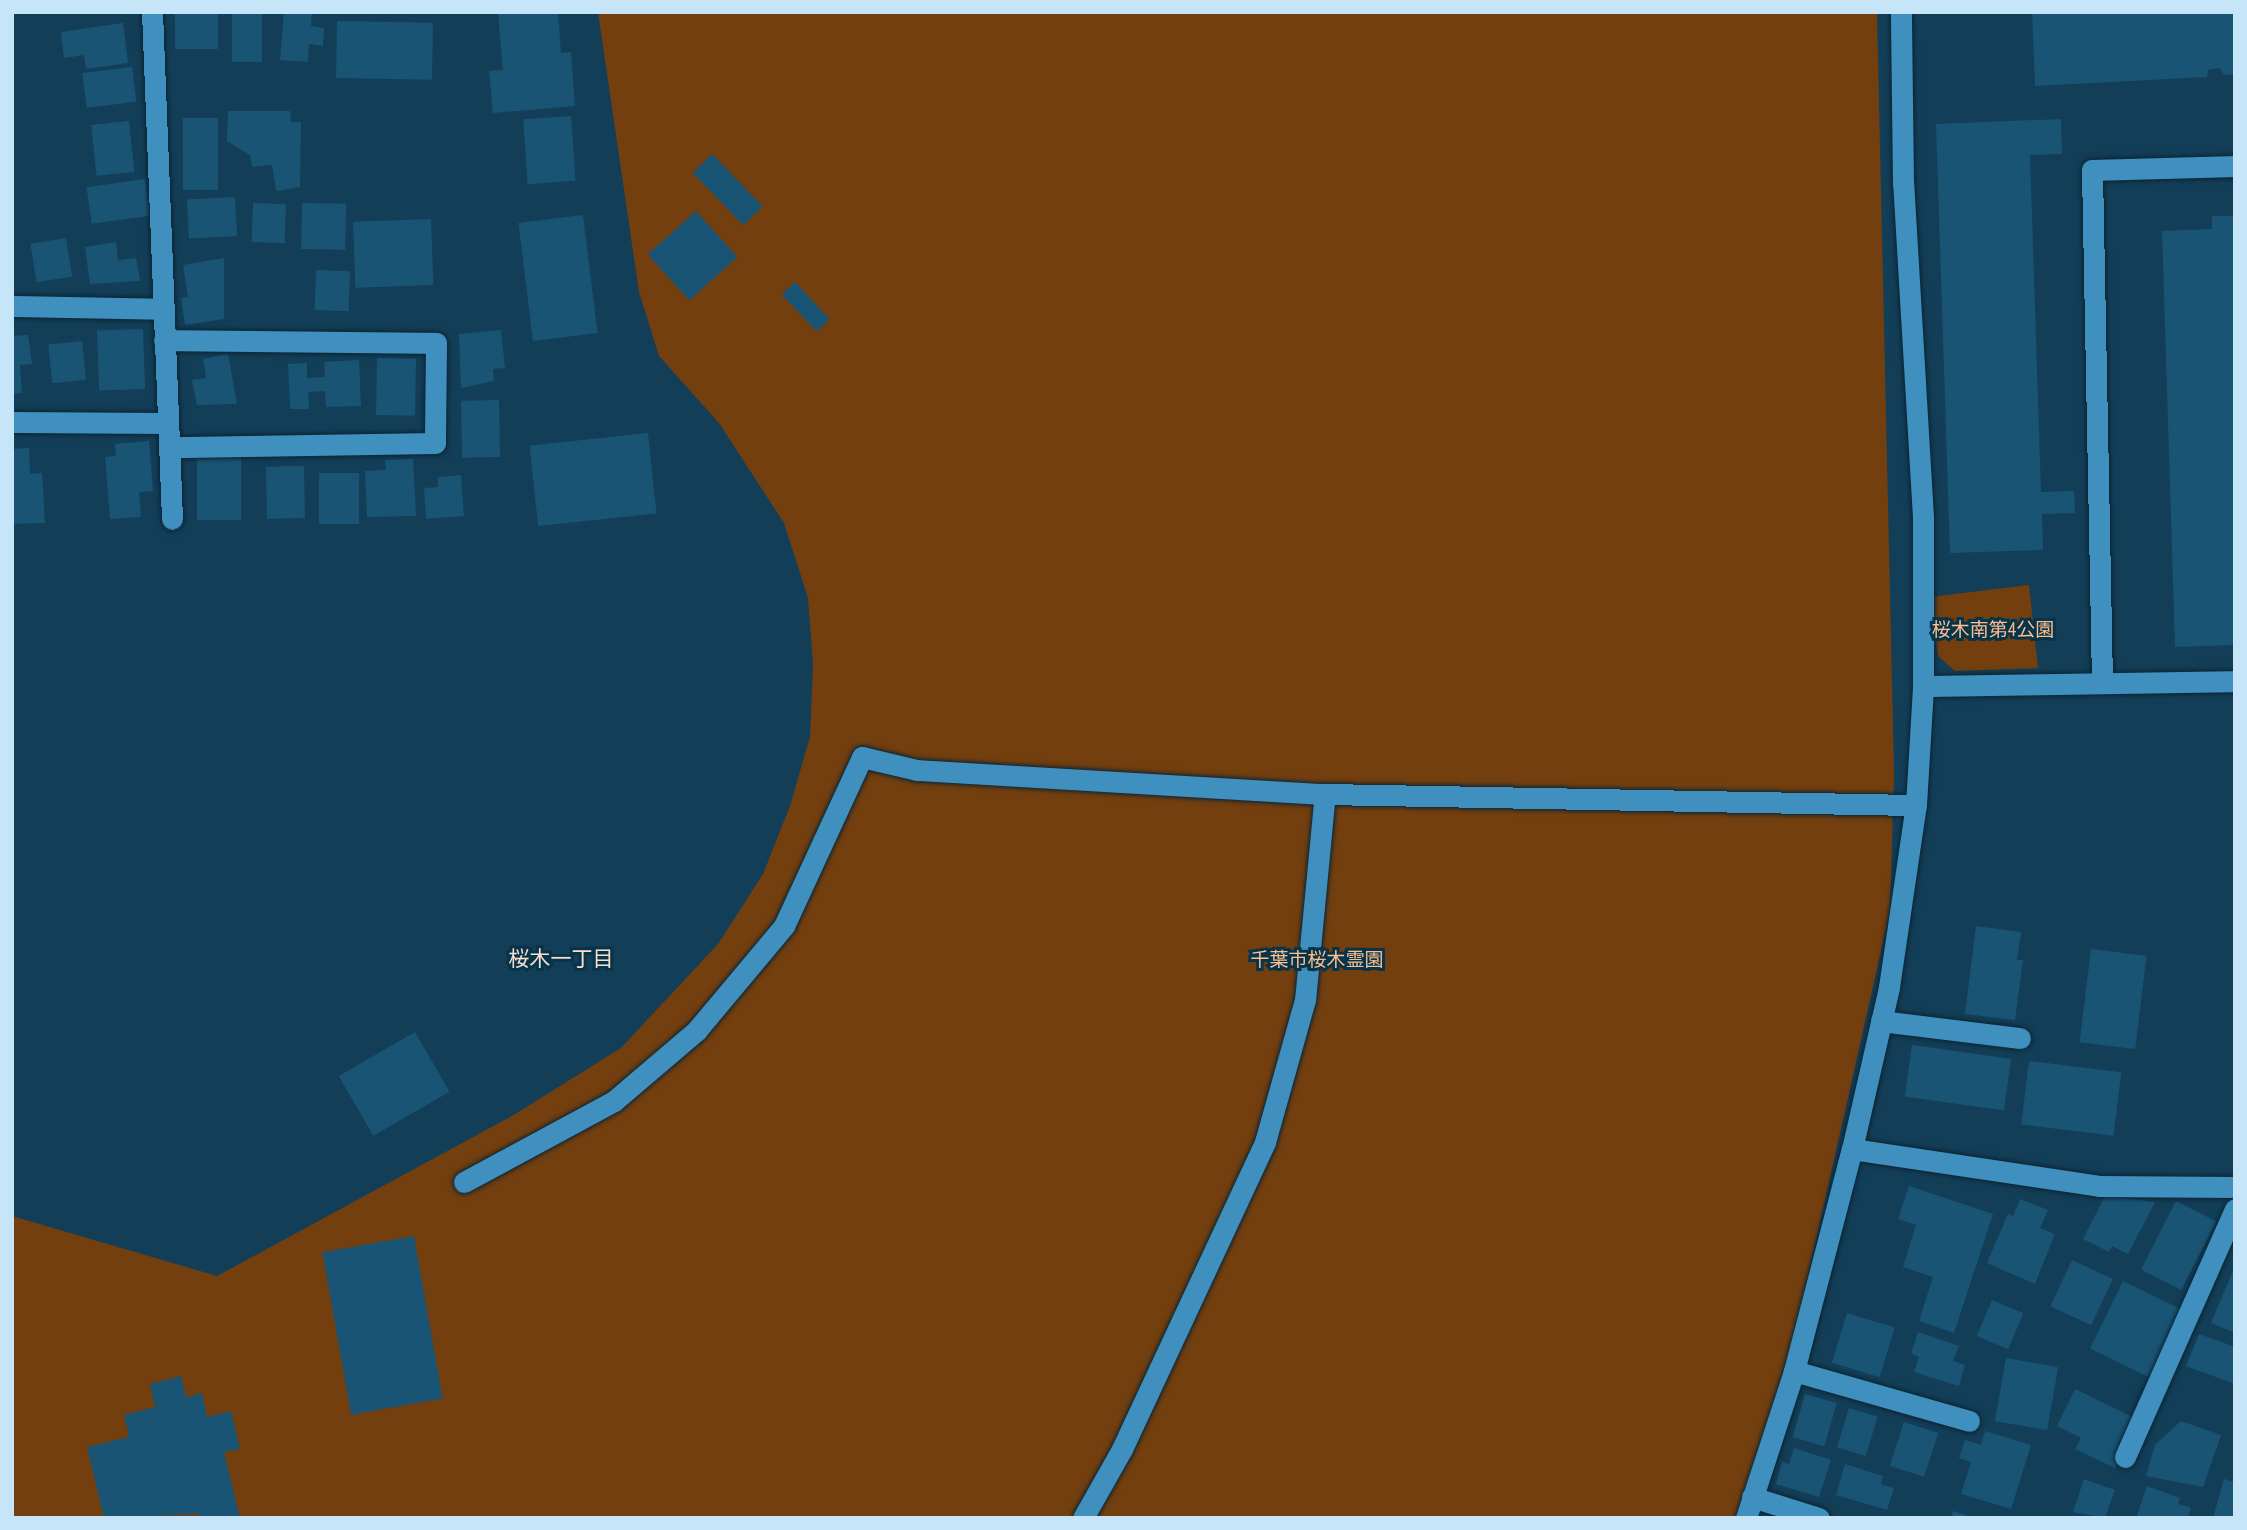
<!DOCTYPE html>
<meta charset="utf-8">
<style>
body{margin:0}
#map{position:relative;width:2247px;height:1530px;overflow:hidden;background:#133e57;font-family:"PT Sans Narrow","Noto Sans JP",sans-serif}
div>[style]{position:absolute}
.green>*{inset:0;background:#733f0f}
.building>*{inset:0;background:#1a5475;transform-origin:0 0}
.roads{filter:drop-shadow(0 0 2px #0a2433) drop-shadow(0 0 2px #0a2433)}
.minor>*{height:21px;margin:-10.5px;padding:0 10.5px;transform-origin:10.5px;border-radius:10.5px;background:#3f90be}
span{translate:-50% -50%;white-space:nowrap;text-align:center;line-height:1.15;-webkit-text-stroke:6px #06344b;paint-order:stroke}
.park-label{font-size:19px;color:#febd8d}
.neighbourhood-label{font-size:21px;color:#fadecb}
.frame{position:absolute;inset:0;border:14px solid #c7e5f9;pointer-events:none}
</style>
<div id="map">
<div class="green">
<i style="clip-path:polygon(598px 12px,1877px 12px,1894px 772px,1890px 911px,1786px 1373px,1739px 1518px,12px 1518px,12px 1216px,217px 1276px,512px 1116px,621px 1048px,718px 944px,763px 874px,790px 806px,810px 737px,813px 664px,808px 598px,784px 523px,719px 423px,659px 356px,639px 292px)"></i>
<i style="clip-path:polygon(2029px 585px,2038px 668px,1955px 671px,1938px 656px,1930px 597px)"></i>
</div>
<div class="building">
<i style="left:175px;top:12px;width:43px;height:37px"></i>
<i style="left:232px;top:12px;width:30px;height:50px"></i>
<i style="clip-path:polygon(284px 12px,312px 12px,311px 26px,324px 28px,323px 46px,309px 44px,308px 62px,280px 60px)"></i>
<i style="clip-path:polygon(498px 12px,558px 12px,561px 53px,571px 52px,575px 106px,493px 113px,489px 71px,503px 70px)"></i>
<i style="clip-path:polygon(2032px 12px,2235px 12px,2235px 74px,2224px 75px,2220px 68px,2208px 70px,2207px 77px,2035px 86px)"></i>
<i style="left:337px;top:21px;width:96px;height:57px;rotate:1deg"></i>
<i style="clip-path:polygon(123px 23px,128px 63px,86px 69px,84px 55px,64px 58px,61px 32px)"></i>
<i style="left:132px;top:67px;width:35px;height:50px;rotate:83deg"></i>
<i style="clip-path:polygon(228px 111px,290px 111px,291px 122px,301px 122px,300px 187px,276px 191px,272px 165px,252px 167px,250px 155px,227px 141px)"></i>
<i style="left:571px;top:116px;width:65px;height:48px;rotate:86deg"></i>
<i style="left:218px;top:118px;width:72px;height:35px;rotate:90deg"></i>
<i style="clip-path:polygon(2061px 119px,2062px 154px,2030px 155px,2041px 492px,2074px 491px,2075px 513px,2042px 514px,2043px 550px,1950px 553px,1936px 124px)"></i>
<i style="left:129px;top:121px;width:51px;height:38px;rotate:84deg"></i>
<i style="left:712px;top:154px;width:73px;height:27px;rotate:46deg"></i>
<i style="left:145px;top:179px;width:37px;height:59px;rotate:82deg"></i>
<i style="left:235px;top:197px;width:39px;height:48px;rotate:87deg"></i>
<i style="left:253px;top:203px;width:33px;height:39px;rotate:2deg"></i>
<i style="left:302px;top:203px;width:44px;height:46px;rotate:1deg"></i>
<i style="left:696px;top:211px;width:62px;height:65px;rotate:48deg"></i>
<i style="left:583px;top:215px;width:119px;height:65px;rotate:83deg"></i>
<i style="clip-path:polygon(2212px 216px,2235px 216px,2235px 645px,2175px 647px,2162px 231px,2212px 229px)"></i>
<i style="left:431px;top:219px;width:66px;height:78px;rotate:88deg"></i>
<i style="left:66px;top:238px;width:39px;height:36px;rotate:81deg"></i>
<i style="clip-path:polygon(116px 242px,118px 260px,136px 258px,140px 281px,90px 284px,85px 247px)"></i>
<i style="clip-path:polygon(224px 258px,224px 319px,185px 325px,181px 298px,188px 297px,183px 265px)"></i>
<i style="left:316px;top:270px;width:34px;height:40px;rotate:2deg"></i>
<i style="left:795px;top:282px;width:51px;height:18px;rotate:47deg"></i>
<i style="left:143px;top:329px;width:60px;height:46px;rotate:88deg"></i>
<i style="clip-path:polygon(501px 330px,505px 368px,493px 369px,494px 381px,461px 388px,459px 334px)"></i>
<i style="clip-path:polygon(28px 335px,32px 364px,20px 365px,22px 393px,12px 394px,12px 336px)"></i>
<i style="left:82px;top:341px;width:39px;height:34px;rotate:84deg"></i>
<i style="clip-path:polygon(228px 354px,237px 404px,197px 405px,192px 380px,206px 378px,203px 359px)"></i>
<i style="left:377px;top:358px;width:39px;height:57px;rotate:1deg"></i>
<i style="clip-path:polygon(359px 360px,361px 406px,326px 407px,325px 391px,308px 392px,309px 409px,290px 409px,288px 364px,307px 363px,307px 378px,325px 377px,324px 362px)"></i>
<i style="left:499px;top:400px;width:57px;height:38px;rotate:89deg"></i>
<i style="left:648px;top:433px;width:81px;height:119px;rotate:84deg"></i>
<i style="clip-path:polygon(149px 441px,153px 491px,139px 492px,141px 517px,110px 519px,105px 457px,116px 456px,115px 444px)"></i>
<i style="clip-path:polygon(29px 448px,30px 474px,42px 473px,45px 523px,12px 524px,12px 449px)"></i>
<i style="left:197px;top:458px;width:44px;height:62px"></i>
<i style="clip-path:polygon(413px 459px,416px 516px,367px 517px,365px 471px,386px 470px,385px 460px)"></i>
<i style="left:304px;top:466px;width:52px;height:38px;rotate:89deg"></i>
<i style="left:319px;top:473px;width:40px;height:51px"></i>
<i style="clip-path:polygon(461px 475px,464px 516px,426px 519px,424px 488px,438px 487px,438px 477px)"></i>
<i style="clip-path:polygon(1976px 926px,2021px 932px,2017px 960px,2023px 960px,2015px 1020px,1965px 1014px)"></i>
<i style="left:2091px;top:949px;width:56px;height:94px;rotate:7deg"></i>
<i style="left:415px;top:1032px;width:69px;height:88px;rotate:60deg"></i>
<i style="left:1912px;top:1045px;width:100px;height:52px;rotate:8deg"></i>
<i style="left:2029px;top:1061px;width:93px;height:64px;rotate:7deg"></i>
<i style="clip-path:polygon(1909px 1186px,1993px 1214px,1954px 1333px,1919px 1321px,1933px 1277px,1903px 1267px,1916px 1225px,1898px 1219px)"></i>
<i style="clip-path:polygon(2105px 1196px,2155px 1202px,2128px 1254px,2112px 1246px,2109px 1252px,2083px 1239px)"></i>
<i style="clip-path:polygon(2020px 1199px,2048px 1210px,2040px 1228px,2055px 1234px,2035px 1284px,1987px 1263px,2008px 1214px,2013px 1216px)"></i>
<i style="left:2176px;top:1201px;width:45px;height:77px;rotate:27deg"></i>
<i style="left:414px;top:1236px;width:165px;height:93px;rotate:80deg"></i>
<i style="left:2072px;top:1260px;width:45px;height:51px;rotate:25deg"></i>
<i style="clip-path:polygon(2235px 1266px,2235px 1333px,2211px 1323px)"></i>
<i style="left:2123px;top:1281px;width:68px;height:75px;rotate:26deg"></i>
<i style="left:1992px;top:1300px;width:34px;height:39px;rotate:23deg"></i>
<i style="left:1847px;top:1313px;width:50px;height:52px;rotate:17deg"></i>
<i style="clip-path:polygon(1918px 1332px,1959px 1346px,1953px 1361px,1965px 1365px,1959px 1386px,1914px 1372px,1919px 1357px,1911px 1353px)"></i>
<i style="clip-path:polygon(2199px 1334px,2235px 1347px,2235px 1384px,2186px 1366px)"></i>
<i style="left:2006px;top:1358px;width:53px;height:64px;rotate:10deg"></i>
<i style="clip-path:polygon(181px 1376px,186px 1397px,202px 1393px,207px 1417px,231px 1411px,240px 1449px,224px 1452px,240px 1518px,199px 1518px,199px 1514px,104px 1518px,87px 1447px,129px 1437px,124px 1415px,155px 1407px,150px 1384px)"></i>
<i style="clip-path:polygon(2075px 1389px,2139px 1420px,2115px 1468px,2075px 1449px,2081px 1438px,2057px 1426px)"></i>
<i style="left:1805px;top:1394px;width:33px;height:45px;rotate:16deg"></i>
<i style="left:1849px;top:1408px;width:30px;height:41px;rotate:17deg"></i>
<i style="clip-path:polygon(2181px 1421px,2221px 1435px,2203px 1487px,2146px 1476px,2155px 1445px)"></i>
<i style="left:1904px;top:1422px;width:36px;height:46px;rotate:18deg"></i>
<i style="clip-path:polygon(1985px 1431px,2031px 1445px,2011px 1509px,1961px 1494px,1971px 1462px,1959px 1458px,1965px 1440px,1981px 1445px)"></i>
<i style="clip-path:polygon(1794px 1448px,1831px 1460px,1819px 1497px,1776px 1484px,1782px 1462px,1789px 1464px)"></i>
<i style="clip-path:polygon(1845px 1464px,1883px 1476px,1881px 1484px,1894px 1488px,1887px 1510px,1836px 1495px)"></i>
<i style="clip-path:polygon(2084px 1479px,2115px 1490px,2105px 1518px,2073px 1512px)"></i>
<i style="clip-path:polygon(2224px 1479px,2235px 1482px,2235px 1518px,2213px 1518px)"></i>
<i style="clip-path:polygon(2147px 1486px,2180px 1498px,2178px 1504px,2191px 1508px,2187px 1518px,2136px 1518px)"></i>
<i style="clip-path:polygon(1953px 1511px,1971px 1517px,1971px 1518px,1951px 1518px)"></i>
</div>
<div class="roads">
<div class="minor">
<i style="left:152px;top:12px;width:507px;rotate:87.74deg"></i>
<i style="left:12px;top:306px;width:151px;rotate:1.1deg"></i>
<i style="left:164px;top:340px;width:272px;rotate:0.6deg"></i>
<i style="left:436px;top:343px;width:100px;rotate:90.6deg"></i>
<i style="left:435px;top:443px;width:266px;rotate:179.1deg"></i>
<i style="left:12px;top:422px;width:155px;rotate:0.4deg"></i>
<i style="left:2102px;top:682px;width:512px;rotate:-91.12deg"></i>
<i style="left:2092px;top:170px;width:143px;rotate:-1.6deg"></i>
<i style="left:1923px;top:686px;width:312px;rotate:-0.9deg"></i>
<i style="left:1881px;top:1021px;width:140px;rotate:7deg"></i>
<i style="left:1852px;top:1149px;width:250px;rotate:8.5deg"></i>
<i style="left:2099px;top:1186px;width:136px;rotate:0.4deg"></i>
<i style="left:464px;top:1182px;width:170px;rotate:-28.4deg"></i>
<i style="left:614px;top:1101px;width:109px;rotate:-40.5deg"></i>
<i style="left:697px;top:1030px;width:136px;rotate:-50.1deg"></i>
<i style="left:784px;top:926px;width:186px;rotate:-65.2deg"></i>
<i style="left:862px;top:757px;width:57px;rotate:13.3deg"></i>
<i style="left:917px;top:770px;width:409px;rotate:3.4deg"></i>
<i style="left:1325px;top:794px;width:591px;rotate:1.07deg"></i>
<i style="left:1794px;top:1371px;width:182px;rotate:15.9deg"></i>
<i style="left:2125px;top:1457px;width:271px;rotate:-66.1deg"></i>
<i style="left:1752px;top:1497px;width:70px;rotate:17.4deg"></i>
<i style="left:1083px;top:1518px;width:79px;rotate:-60.5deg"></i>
<i style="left:1122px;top:1449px;width:339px;rotate:-65deg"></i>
<i style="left:1265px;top:1142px;width:148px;rotate:-74.3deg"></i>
<i style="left:1305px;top:1000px;width:207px;rotate:-84.5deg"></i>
<i style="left:1746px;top:1518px;width:155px;rotate:-71.9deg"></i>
<i style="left:1794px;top:1371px;width:229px;rotate:-75.4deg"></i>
<i style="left:1852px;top:1149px;width:166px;rotate:-77.1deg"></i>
<i style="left:1889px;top:987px;width:184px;rotate:-81.6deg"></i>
<i style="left:1916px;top:805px;width:119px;rotate:-86.6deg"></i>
<i style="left:1923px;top:686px;width:169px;rotate:-90deg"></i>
<i style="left:1923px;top:517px;width:335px;rotate:-93.4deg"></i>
<i style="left:1903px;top:183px;width:171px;rotate:-90.7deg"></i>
</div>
</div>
<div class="park-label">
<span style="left:1993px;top:630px">桜木南第4公園</span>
<span style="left:1317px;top:960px">千葉市桜木霊園</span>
</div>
<div class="neighbourhood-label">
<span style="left:561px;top:959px">桜木一丁目</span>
</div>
<div class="frame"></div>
</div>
